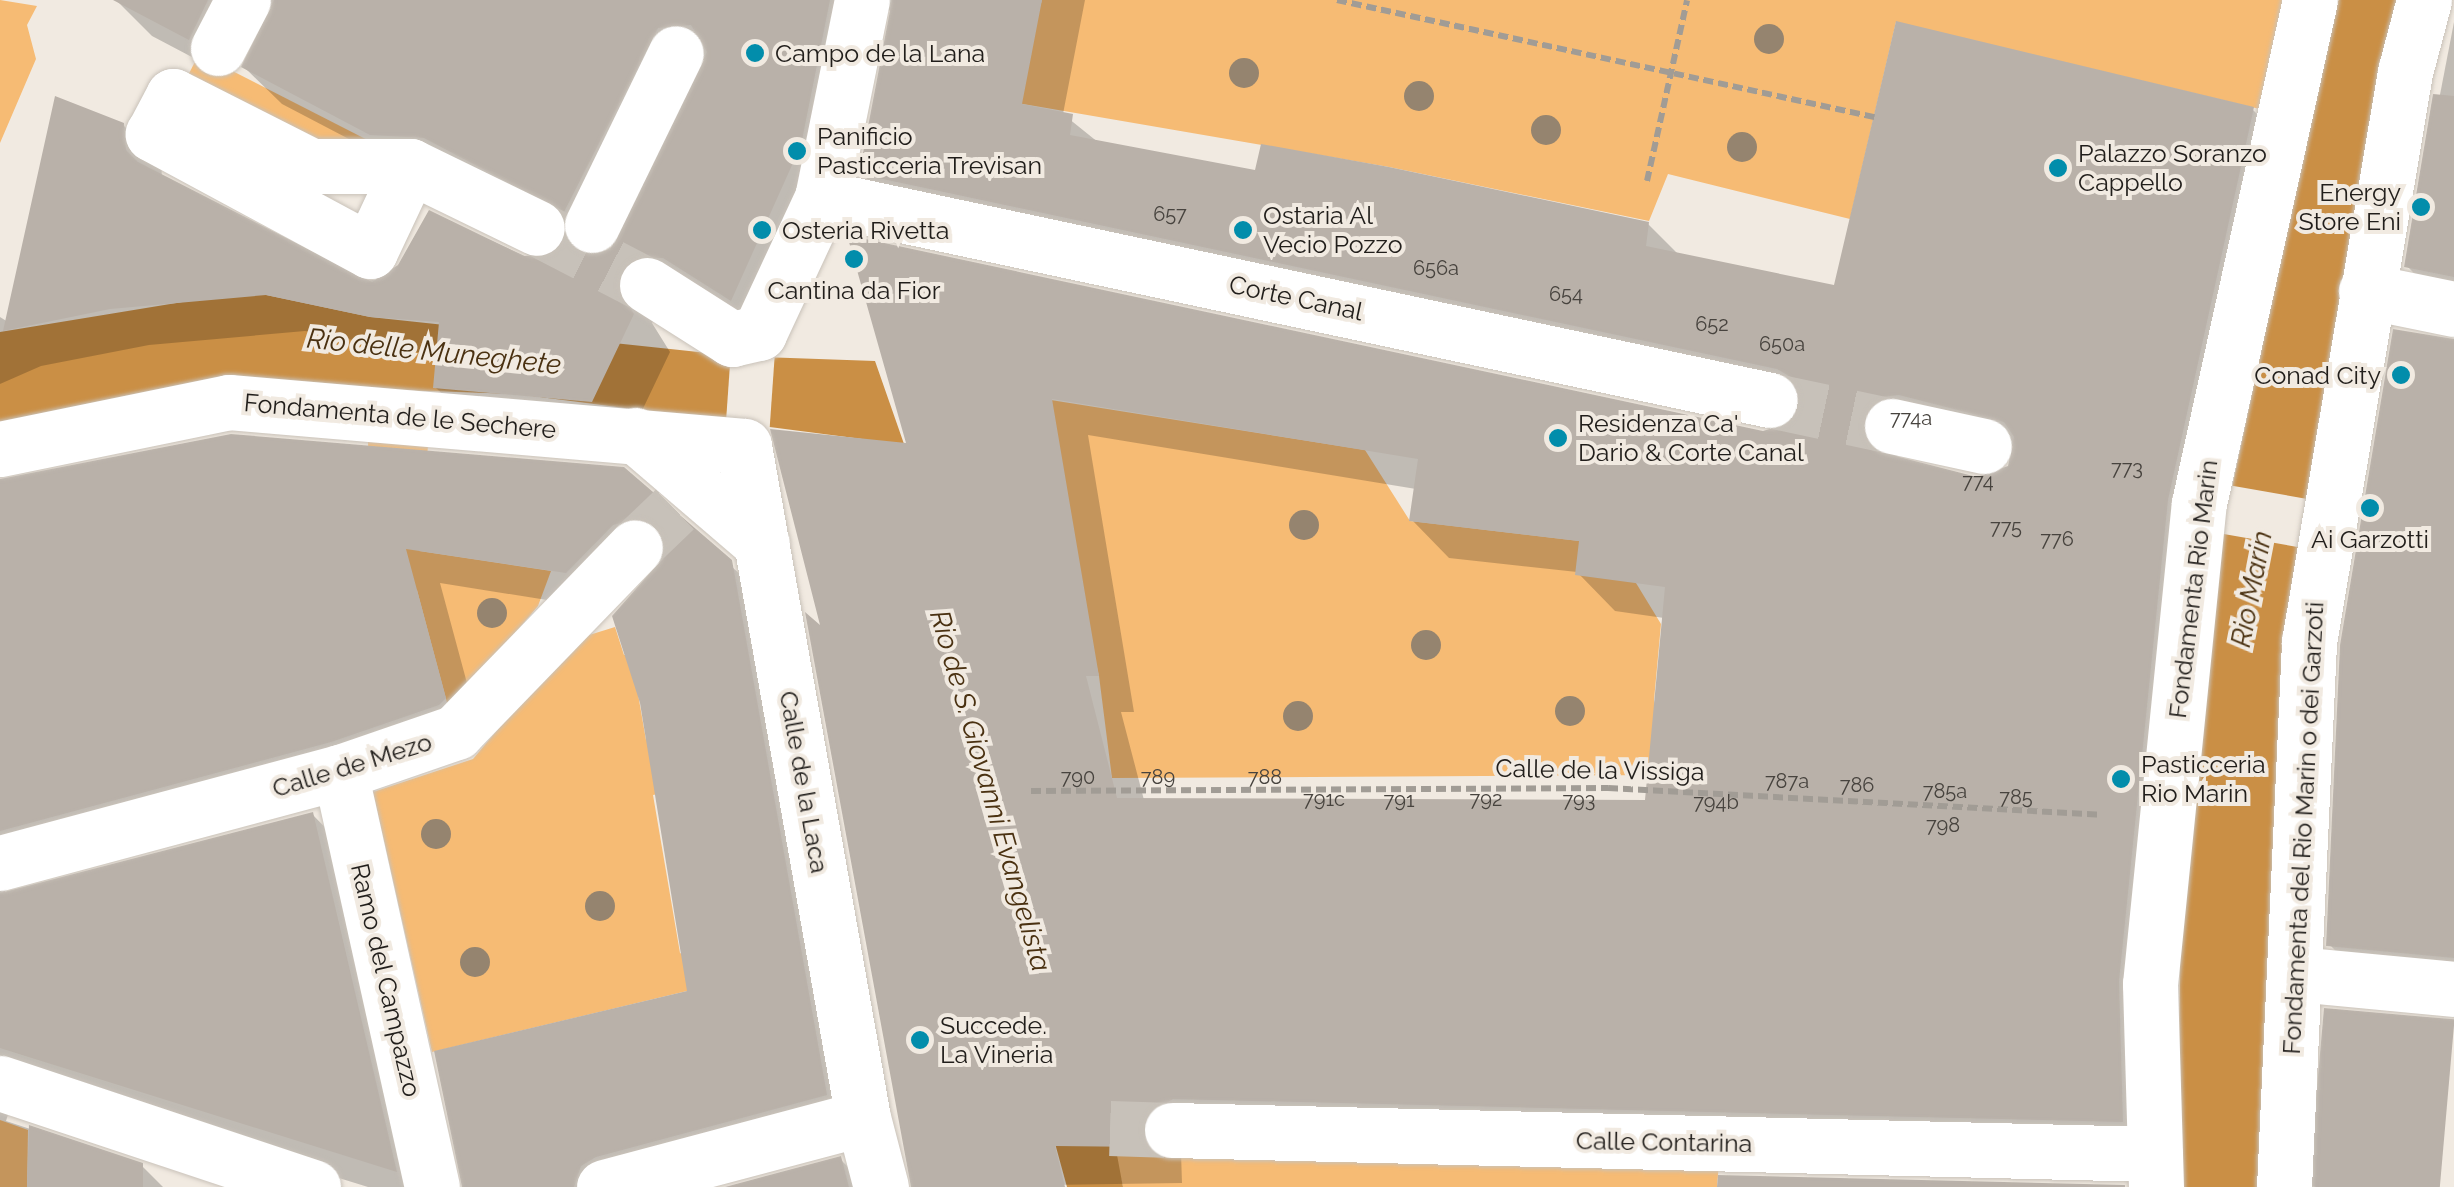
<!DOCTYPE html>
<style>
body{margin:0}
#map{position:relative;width:2454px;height:1187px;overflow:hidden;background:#f1eae1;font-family:Raleway,sans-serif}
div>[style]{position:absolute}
.green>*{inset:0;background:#f6bb74}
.water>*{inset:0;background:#ca8f45}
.pier>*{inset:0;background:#f1eae1;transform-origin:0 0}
.shadow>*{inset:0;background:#0003}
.building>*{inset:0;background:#b9b1a9;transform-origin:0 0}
.street-tunnel>*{height:55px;margin-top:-27.5px;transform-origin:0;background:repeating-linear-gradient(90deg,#c7c1b9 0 55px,transparent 0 83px)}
.path>*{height:6px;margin-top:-3px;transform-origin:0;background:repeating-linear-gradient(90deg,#a19c95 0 10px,transparent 0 15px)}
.roads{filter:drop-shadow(0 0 2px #c9c2b9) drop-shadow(0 0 2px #c9c2b9)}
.street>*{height:55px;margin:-27.5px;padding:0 27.5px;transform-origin:27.5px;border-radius:27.5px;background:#fff}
.trees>*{width:30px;height:30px;margin:-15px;border-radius:50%;background:#95846f}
.dots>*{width:28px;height:28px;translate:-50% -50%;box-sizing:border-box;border:5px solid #f1eae1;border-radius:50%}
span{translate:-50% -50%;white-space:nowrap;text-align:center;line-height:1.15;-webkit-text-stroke:8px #f1eae1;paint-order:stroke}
.number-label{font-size:20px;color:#47433e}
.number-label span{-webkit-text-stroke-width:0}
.poi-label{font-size:25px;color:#211e1b}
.left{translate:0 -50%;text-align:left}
.right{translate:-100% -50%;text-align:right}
.street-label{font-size:25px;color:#211e1b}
.water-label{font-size:28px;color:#4a3111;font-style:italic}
</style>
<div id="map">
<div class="green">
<i style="clip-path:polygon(0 0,37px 6px,27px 25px,36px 59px,0 143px)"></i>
<i style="clip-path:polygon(1042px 0,2284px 0,2268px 111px,1896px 22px,1850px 219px,1668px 174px,1649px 221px,1389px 167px,1012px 102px)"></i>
<i style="clip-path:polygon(199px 54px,389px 151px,312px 160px,180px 91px)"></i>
<i style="clip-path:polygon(1032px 397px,1365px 450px,1410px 521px,1579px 541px,1636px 583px,1661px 624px,1654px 700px,1668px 775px,1112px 778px,1099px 676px)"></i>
<i style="clip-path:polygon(368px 432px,429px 434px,419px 551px,551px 571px,538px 606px,449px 710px,417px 590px,369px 555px)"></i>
<i style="clip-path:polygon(615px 627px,624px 655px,631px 654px,646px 740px,764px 773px,653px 795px,680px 953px,733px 980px,432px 1052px,373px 792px,473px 759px,573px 640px)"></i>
<i style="clip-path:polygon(0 1120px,28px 1130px,27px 1187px,0 1187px)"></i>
<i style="clip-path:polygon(1113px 1146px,1172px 1147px,1719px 1162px,1717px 1187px,1123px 1187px)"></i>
</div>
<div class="water">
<i style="clip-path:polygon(2336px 0,2413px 0,2270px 1187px,2178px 1187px,2180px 949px,2221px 539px)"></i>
<i style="clip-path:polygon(225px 295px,266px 295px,370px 317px,736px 356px,875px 361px,1076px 936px,1123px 1187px,1067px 1187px,862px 439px,517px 394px,205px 384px,0 423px,0 332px)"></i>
</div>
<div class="pier">
<i style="left:731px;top:350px;width:44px;height:78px;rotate:4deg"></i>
<i style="left:2228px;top:485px;width:95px;height:49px;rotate:10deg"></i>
</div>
<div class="shadow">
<i style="clip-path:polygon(evenodd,116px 0,1085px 0,1063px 114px,1099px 143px,1256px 173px,1648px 224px,1679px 255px,1836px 288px,2253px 110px,2290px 147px,2204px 538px,2159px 1158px,1181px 1152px,1182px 1183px,912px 1187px,825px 632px,909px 446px,851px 239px,1764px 433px,1796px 422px,1802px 408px,899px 210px,861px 173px,894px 9px,876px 15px,769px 337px,669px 294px,652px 323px,670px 352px,629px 438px,473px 424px,435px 387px,438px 356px,305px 331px,149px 345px,41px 366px,0 384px,0 317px,8px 322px,123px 125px,161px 163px,162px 177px,356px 281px,390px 279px,430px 213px,538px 262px,566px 244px,593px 259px,622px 240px,707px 62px,697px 63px,601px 247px,463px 174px,410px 171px,282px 104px,244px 67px,272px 10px,263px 11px,226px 75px,152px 36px,116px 0,1919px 433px,2013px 452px,2010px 468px,1977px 479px,1896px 458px,1919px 433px,116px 0,1088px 435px,1416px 489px,1412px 520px,1449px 558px,1577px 572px,1615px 611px,1664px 618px,1647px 803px,1144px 800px,1121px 712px,1134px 712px,1088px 435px)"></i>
<i style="clip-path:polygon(2454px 22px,2454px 302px,2439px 299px,2407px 266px)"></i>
<i style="clip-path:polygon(2454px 340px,2454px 986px,2361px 977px,2329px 944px)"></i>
<i style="clip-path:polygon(623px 470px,768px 599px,862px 1131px,587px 1187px,464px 1187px,690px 993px,670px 554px,663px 552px,603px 609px,440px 583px,481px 735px,28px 868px,5px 891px,6px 896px,312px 814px,348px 851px,427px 1187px,368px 1187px,47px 1088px,14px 1096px,6px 1121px,142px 1166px,163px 1187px,0 1187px,0 481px)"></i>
<i style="clip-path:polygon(840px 1159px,868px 1187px,735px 1187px)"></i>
</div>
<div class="building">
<i style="clip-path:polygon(113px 0,208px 0,189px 40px)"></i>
<i style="clip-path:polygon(274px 0,830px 0,801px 145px,731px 301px,663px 258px,632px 258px,616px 285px,634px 314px,592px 402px,433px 388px,439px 322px,370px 317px,266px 295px,110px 309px,3px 331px,55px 96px,124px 123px,126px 150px,138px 162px,372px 282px,398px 265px,429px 210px,524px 256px,554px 254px,565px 241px,579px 253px,610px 250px,707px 52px,691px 25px,658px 28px,564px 212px,424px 138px,370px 135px,241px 67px)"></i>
<i style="clip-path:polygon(evenodd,892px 0,1042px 0,1022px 104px,1073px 114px,1070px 135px,1255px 170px,1261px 144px,1389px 167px,1649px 222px,1646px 246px,1834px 285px,1896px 21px,2254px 107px,2168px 500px,2119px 981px,2123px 1122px,1173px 1099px,1145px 1115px,1146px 1147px,1055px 1146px,1065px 1187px,911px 1187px,805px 612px,820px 625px,770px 429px,906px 443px,847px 235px,1763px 431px,1792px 422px,1801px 406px,1792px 378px,1777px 369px,859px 174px,892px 0,1899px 395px,2004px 422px,2014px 437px,2008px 466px,1977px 477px,1872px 450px,1862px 418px,1882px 397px,1899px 395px,892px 0,1052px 399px,1418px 459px,1409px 521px,1579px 541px,1575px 575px,1665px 587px,1645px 800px,1117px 798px,1086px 676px,1099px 676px,1052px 399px)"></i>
<i style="clip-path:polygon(2433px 94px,2454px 96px,2454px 277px,2404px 267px)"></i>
<i style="clip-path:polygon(2393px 329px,2454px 339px,2454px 958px,2326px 946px,2340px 645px)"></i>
<i style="clip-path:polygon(231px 434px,624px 467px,732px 560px,827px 1095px,596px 1157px,581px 1166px,574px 1187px,462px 1187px,434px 1051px,687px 991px,640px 703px,612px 616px,665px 556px,665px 538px,644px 517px,613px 525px,566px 573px,406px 549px,446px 698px,439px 705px,331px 742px,0 831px,0 479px)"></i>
<i style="clip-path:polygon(313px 812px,397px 1172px,0 1048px,0 893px)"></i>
<i style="left:2324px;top:1008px;width:131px;height:179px;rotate:5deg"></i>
<i style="clip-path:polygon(29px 1125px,143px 1163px,143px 1187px,27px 1187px)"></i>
<i style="clip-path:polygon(841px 1156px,849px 1187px,725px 1187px)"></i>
<i style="clip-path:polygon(1718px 1175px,2125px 1185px,2125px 1187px,1717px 1187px)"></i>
</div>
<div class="street-tunnel">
<i style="left:537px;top:228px;width:124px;rotate:27.4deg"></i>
<i style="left:1770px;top:400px;width:125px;rotate:12deg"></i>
<i style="left:635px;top:547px;width:62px;rotate:-43.7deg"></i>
<i style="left:1110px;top:1128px;width:62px;rotate:1.8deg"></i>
</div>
<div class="path">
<i style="left:1337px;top:0;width:550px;rotate:12.29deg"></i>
<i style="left:1647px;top:181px;width:185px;rotate:-77.5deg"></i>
<i style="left:1031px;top:791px;width:577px;rotate:-0.3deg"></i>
<i style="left:1608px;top:788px;width:493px;rotate:3.1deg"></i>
</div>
<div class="roads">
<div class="street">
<i style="left:218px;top:48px;width:54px;rotate:-62.5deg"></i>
<i style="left:410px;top:166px;width:94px;rotate:115.2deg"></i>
<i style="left:370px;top:251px;width:247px;rotate:-151.7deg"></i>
<i style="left:153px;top:134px;width:43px;rotate:-62.2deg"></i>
<i style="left:173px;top:96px;width:155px;rotate:26.9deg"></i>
<i style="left:311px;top:166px;width:99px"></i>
<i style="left:410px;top:166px;width:141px;rotate:26deg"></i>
<i style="left:822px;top:198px;width:969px;rotate:12.03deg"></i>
<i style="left:592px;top:225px;width:191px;rotate:-64deg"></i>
<i style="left:647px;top:285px;width:101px;rotate:32.4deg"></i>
<i style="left:732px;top:339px;width:28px;rotate:-13deg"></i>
<i style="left:759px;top:333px;width:149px;rotate:-65deg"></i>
<i style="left:822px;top:198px;width:202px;rotate:-78.6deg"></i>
<i style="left:2366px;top:291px;width:90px;rotate:11.6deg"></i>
<i style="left:1892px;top:426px;width:94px;rotate:12.3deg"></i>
<i style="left:635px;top:435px;width:167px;rotate:40.6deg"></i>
<i style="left:744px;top:446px;width:682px;rotate:79.96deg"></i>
<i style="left:863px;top:1118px;width:71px;rotate:75.4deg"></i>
<i style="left:0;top:449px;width:234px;rotate:-11.6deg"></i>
<i style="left:229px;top:402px;width:517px;rotate:4.88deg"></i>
<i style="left:340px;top:772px;width:425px;rotate:77.5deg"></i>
<i style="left:0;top:863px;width:352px;rotate:-15deg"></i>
<i style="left:340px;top:772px;width:123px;rotate:-19deg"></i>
<i style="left:456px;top:732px;width:257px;rotate:-45.9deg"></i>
<i style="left:2296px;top:974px;width:159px;rotate:5.4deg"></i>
<i style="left:0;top:1083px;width:330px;rotate:18.4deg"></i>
<i style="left:1172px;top:1130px;width:983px;rotate:1.4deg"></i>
<i style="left:604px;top:1187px;width:268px;rotate:-14.9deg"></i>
<i style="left:2156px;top:1187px;width:203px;rotate:-91.7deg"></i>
<i style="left:2150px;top:984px;width:483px;rotate:-84.2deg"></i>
<i style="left:2199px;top:503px;width:515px;rotate:-77.56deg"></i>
<i style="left:2284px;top:1187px;width:546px;rotate:-87.37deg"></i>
<i style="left:2309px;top:642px;width:578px;rotate:-80.44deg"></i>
<i style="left:2405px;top:72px;width:74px;rotate:-75.2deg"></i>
</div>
</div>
<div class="trees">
<i style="left:1769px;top:39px"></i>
<i style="left:1244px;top:73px"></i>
<i style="left:1419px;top:96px"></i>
<i style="left:1546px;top:130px"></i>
<i style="left:1742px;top:147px"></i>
<i style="left:1304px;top:525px"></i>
<i style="left:492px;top:613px"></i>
<i style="left:1426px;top:645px"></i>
<i style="left:1570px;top:711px"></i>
<i style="left:1298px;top:716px"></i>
<i style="left:436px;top:834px"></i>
<i style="left:600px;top:906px"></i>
<i style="left:475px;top:962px"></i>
</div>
<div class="dots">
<i style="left:755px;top:53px;background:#028dab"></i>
<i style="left:797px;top:151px;background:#028dab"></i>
<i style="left:2058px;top:168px;background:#028dab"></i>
<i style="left:2421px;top:207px;background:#028dab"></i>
<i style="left:762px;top:230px;background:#028dab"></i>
<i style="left:1243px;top:230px;background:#028dab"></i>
<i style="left:854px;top:259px;background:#028dab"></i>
<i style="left:2401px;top:375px;background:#028dab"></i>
<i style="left:1558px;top:438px;background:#028dab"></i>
<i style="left:2370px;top:508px;background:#028dab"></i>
<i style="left:2121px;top:779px;background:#028dab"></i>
<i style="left:920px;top:1040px;background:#028dab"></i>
</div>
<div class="number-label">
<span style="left:1170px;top:214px">657</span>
<span style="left:1436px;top:268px">656a</span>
<span style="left:1566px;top:294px">654</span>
<span style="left:1712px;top:324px">652</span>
<span style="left:1782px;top:344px">650a</span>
<span style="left:1911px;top:418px">774a</span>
<span style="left:2127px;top:468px">773</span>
<span style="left:1978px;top:481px">774</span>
<span style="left:2006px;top:527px">775</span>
<span style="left:2057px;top:539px">776</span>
<span style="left:1078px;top:777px">790</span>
<span style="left:1158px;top:777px">789</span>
<span style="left:1265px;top:777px">788</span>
<span style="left:1787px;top:781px">787a</span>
<span style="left:1857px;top:785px">786</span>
<span style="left:1945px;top:791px">785a</span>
<span style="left:2016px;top:797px">785</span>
<span style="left:1324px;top:799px">791c</span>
<span style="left:1486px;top:799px">792</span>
<span style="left:1399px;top:800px">791</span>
<span style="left:1579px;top:800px">793</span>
<span style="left:1716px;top:802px">794b</span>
<span style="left:1943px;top:825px">798</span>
</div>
<div class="poi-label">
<span class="left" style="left:775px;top:53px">Campo de la Lana</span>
<span class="left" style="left:817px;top:151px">Panificio<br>Pasticceria Trevisan</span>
<span class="left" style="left:2078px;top:168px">Palazzo Soranzo<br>Cappello</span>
<span class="right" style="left:2401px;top:207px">Energy<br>Store Eni</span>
<span class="left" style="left:1263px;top:230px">Ostaria Al<br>Vecio Pozzo</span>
<span class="left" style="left:782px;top:230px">Osteria Rivetta</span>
<span style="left:854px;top:290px">Cantina da Fior</span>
<span class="right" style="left:2381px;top:375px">Conad City</span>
<span class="left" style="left:1578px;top:438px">Residenza Ca'<br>Dario &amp; Corte Canal</span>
<span style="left:2370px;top:539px">Ai Garzotti</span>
<span class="left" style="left:2141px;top:779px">Pasticceria<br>Rio Marin</span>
<span class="left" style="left:940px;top:1040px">Succede.<br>La Vineria</span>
</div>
<div class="street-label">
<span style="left:1296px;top:298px;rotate:12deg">Corte Canal</span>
<span style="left:400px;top:416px;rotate:5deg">Fondamenta de le Sechere</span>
<span style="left:2193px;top:589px;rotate:-83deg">Fondamenta Rio Marin</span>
<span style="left:352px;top:765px;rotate:-17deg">Calle de Mezo</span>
<span style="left:1600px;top:770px;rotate:1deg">Calle de la Vissiga</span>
<span style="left:804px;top:782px;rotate:80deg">Calle de la Laca</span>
<span style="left:2303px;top:828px;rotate:-87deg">Fondamenta del Rio Marin o dei Garzoti</span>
<span style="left:386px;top:980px;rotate:77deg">Ramo del Campazzo</span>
<span style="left:1664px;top:1142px;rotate:1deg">Calle Contarina</span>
</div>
<div class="water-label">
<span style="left:434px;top:352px;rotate:6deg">Rio delle Muneghete</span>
<span style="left:2252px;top:589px;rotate:-79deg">Rio Marin</span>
<span style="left:990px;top:791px;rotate:74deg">Rio de S. Giovanni Evangelista</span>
</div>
</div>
